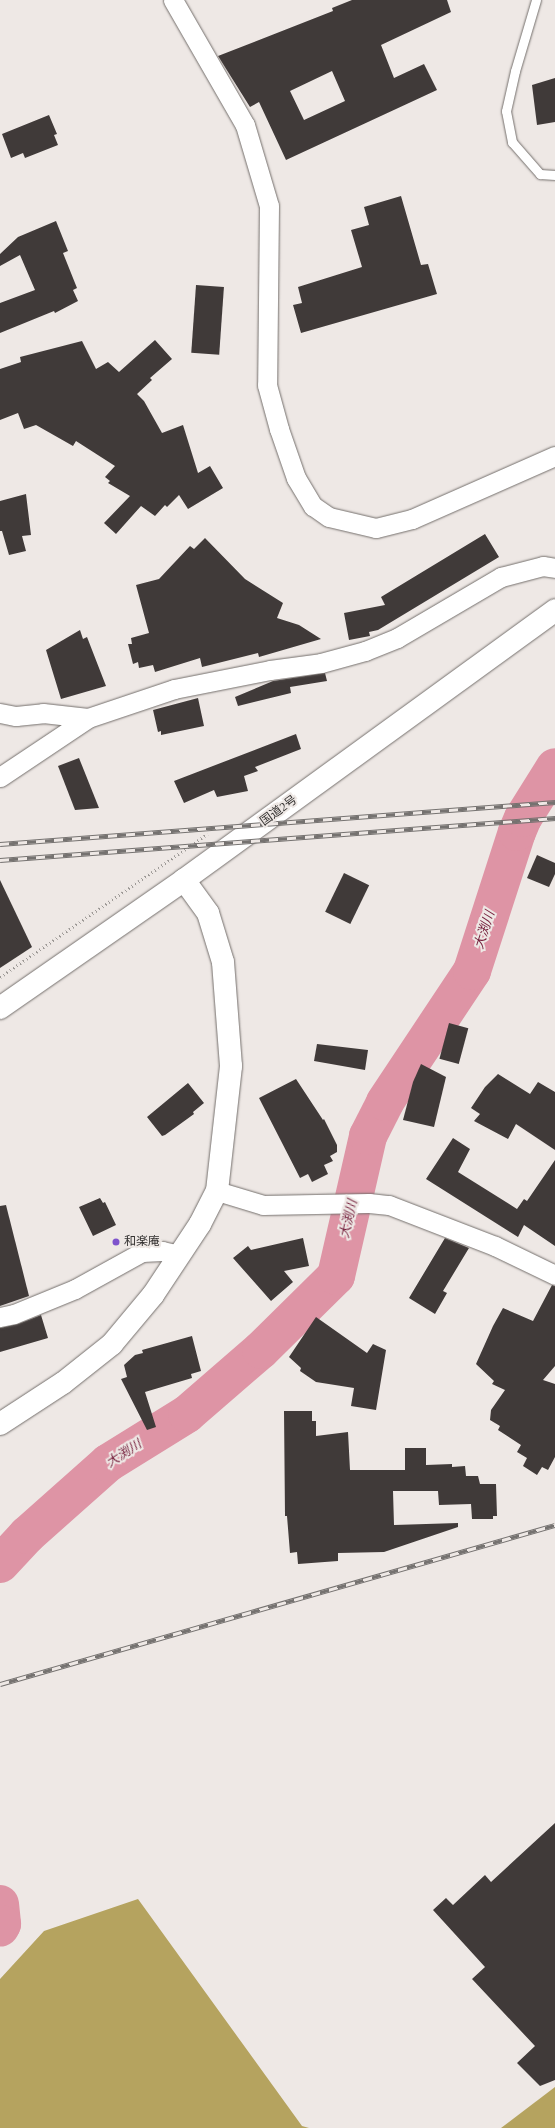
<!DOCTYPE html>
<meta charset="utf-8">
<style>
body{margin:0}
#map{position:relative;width:555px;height:2128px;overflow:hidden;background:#eee8e5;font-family:"Times New Roman","Noto Sans JP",serif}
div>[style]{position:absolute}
.forest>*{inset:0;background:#b5a35f}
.river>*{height:38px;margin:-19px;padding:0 19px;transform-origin:19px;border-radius:19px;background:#de94a5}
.building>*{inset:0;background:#403a39;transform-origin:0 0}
.path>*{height:2.5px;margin-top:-1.25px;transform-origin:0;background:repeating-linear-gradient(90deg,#9e9a97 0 1px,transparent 0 4px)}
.roads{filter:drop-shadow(0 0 1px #746f6c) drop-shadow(0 0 1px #746f6c)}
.service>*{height:9px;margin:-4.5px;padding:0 4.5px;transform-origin:4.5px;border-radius:4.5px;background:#fff}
.minor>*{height:19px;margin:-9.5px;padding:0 9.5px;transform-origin:9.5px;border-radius:9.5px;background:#fff}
.tertiary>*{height:22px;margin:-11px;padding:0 11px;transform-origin:11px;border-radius:11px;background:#fff}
.trunk>*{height:22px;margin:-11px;padding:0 11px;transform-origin:11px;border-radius:11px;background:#fff}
.rail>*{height:4.5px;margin-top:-2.25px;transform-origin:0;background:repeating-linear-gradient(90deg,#eee8e5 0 9px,#757270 0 18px);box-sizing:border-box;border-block:1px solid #757270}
.dots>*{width:11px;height:11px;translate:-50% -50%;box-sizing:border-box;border:2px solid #eee8e5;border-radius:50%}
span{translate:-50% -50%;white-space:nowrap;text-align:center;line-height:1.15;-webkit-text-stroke:4px #eee8e5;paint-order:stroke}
.street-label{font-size:12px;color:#333130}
.poi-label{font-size:12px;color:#333130}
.left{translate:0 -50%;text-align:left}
.water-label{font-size:13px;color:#741e3b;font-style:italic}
</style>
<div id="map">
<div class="forest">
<i style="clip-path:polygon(138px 1899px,302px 2126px,309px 2128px,0 2128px,0 1979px,44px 1931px)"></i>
<i style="clip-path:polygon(555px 2087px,555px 2128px,501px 2128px)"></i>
</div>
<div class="river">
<i style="left:0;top:1564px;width:40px;rotate:-47deg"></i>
<i style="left:27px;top:1535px;width:108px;rotate:-41.6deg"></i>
<i style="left:108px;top:1463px;width:93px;rotate:-31.8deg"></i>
<i style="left:187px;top:1414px;width:98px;rotate:-40.9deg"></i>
<i style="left:261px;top:1350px;width:105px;rotate:-44.6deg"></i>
<i style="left:336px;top:1276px;width:144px;rotate:-77.1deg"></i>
<i style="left:368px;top:1136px;width:38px;rotate:-63deg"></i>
<i style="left:385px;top:1102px;width:157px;rotate:-56.4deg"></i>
<i style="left:472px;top:971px;width:146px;rotate:-72.1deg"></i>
<i style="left:517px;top:832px;width:15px;rotate:-67deg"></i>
<i style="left:523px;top:818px;width:60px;rotate:-57.9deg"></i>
<i style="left:0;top:1904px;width:20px;rotate:84deg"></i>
<i style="left:2px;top:1924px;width:4px;rotate:117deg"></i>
</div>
<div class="building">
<i style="clip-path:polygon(evenodd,352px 0,447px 0,451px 12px,381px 45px,394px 78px,424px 64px,437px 90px,286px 160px,259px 102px,250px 107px,218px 56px,333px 11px,332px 8px,352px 0,332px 71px,345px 101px,304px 120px,290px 91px,332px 71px)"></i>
<i style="clip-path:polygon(555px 78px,555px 122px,537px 125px,532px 85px)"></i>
<i style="clip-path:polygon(49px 115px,57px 134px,54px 135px,58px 145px,25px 158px,23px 153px,11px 158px,2px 134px)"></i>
<i style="clip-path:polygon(401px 196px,421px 265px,428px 264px,437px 294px,301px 333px,293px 305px,302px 303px,298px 287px,362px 267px,351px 230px,369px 225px,364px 207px)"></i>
<i style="clip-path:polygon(56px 221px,68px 251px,63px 253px,77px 288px,73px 290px,78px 301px,55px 313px,54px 311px,0 333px,0 303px,35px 290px,20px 255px,0 266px,0 254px,18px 237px)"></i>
<i style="left:196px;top:285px;width:28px;height:68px;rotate:4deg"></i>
<i style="clip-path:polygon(155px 340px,172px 359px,150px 378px,152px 380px,137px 394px,144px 401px,162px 433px,183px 425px,198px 473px,210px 466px,223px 488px,188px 509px,179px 495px,167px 507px,165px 505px,155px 516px,141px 506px,116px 534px,104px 523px,130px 496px,108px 483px,110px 481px,105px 477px,115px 466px,76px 441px,73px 446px,36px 425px,24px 429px,18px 413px,0 420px,0 369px,21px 362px,20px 357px,82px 341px,96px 369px,108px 362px,119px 372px)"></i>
<i style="clip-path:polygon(26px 494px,31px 535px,22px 536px,26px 551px,9px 555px,2px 531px,0 531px,0 501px)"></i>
<i style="clip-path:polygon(485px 534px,499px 557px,378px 630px,369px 632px,370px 636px,349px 640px,344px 613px,385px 605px,381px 597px)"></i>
<i style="clip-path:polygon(205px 538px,245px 579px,283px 603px,277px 618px,299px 625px,321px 639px,259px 657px,258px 653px,202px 667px,200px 658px,155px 672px,153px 665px,139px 668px,138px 662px,133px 664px,128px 644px,132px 644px,131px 638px,149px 633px,136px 585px,159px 579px,190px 546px,194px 549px)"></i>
<i style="clip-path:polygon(80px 630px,83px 639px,87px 637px,106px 686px,61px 699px,46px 650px)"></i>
<i style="clip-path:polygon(325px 673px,327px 681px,290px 687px,291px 693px,238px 706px,235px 697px,273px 681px)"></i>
<i style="clip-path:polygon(198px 698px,204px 726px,161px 735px,161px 731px,158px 732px,153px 710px)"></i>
<i style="clip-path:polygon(296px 734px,301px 749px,255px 767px,258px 771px,244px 776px,248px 791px,217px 797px,214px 790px,184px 803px,174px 781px)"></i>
<i style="clip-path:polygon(79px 758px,99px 808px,75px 810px,58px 766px)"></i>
<i style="clip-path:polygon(537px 855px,555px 863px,555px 874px,549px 887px,527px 878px)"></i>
<i style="left:344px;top:873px;width:28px;height:43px;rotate:26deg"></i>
<i style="clip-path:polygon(0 880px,32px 947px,0 968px)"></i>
<i style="left:449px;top:1023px;width:20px;height:37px;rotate:15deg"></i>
<i style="clip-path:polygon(317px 1044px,368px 1050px,365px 1070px,314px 1061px)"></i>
<i style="clip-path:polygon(421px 1064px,446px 1077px,434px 1127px,403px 1120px,413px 1082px)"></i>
<i style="clip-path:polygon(498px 1074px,530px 1094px,538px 1082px,555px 1092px,555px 1150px,516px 1124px,508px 1139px,474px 1121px,480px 1114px,471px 1108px,485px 1087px)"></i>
<i style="clip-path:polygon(296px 1079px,323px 1120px,324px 1119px,337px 1145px,337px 1152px,330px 1156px,333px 1161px,324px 1165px,328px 1174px,312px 1182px,308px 1174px,300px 1178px,259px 1098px)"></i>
<i style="clip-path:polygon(188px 1083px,204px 1103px,193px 1112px,194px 1114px,165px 1135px,162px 1136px,147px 1117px)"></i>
<i style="clip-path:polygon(453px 1138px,470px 1149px,458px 1172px,517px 1209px,524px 1199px,527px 1201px,555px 1160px,555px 1246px,524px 1225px,518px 1237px,426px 1179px)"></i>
<i style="clip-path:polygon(100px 1198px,103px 1203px,105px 1202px,116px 1225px,93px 1236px,79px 1207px)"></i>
<i style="clip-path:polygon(6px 1205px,29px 1296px,0 1306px,0 1206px)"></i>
<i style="clip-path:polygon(303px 1238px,309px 1266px,284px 1271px,293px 1282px,271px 1301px,233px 1258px,248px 1246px,251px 1250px)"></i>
<i style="clip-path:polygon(445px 1238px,469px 1248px,443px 1291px,447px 1293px,435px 1314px,409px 1298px)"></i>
<i style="clip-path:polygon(552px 1285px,555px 1286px,555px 1366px,543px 1380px,555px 1384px,555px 1457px,548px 1470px,542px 1467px,537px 1475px,523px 1466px,527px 1458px,517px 1452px,521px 1445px,498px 1430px,500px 1426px,490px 1420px,491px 1410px,505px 1390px,492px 1384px,494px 1381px,476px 1364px,493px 1326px,503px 1308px,533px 1321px)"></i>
<i style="clip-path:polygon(41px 1315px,48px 1338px,0 1352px,0 1328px,18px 1324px)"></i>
<i style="clip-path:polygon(316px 1317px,367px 1353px,373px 1344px,386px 1350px,376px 1410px,351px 1406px,354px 1388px,316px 1382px,300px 1371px,301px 1368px,289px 1357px)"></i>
<i style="clip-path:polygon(192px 1336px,201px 1371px,191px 1374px,192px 1378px,145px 1392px,156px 1427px,147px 1430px,121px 1379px,127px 1377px,124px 1365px,135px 1355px,143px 1353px,142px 1350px)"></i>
<i style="clip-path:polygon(284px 1411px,312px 1411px,312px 1421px,316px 1421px,316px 1436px,348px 1432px,350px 1470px,405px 1470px,405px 1448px,426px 1448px,426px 1465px,452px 1464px,452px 1467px,465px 1466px,466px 1476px,478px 1476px,480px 1484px,496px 1484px,497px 1516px,493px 1516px,493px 1519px,472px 1519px,471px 1504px,439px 1505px,438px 1491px,393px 1491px,394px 1525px,458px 1523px,458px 1527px,384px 1552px,338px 1553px,338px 1561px,298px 1564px,297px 1552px,290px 1553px,287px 1516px,285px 1516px)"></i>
<i style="clip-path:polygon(555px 1823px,555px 2080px,540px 2086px,517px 2063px,535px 2046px,472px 1979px,485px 1967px,433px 1910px,446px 1898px,453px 1905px,485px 1875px,491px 1882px)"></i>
</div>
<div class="path">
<i style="left:0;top:977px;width:252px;rotate:-34.6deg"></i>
</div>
<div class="roads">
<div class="service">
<i style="left:536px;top:0;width:74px;rotate:106.5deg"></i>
<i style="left:515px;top:71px;width:41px;rotate:102.7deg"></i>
<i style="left:506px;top:111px;width:32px;rotate:79deg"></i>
<i style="left:512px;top:142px;width:43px;rotate:48.8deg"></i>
<i style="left:540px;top:174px;width:15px;rotate:4deg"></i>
</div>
<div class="minor">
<i style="left:173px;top:0;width:144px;rotate:60.1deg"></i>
<i style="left:245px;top:125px;width:84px;rotate:73.5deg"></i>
<i style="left:269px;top:206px;width:179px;rotate:90.6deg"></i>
<i style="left:267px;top:385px;width:46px;rotate:74.7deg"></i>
<i style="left:279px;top:429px;width:52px;rotate:70.9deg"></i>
<i style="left:296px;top:478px;width:33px;rotate:59deg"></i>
<i style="left:313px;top:506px;width:19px;rotate:35deg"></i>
<i style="left:329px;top:517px;width:48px;rotate:13.2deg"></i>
<i style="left:376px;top:528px;width:37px;rotate:-14deg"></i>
<i style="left:412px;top:519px;width:156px;rotate:-23.8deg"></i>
<i style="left:0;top:713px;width:16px;rotate:11deg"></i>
<i style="left:16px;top:716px;width:27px;rotate:-6deg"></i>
<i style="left:43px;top:713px;width:45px;rotate:6.3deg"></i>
<i style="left:0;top:777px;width:106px;rotate:-33.8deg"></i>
<i style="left:88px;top:718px;width:91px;rotate:-18.6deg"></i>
<i style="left:174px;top:689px;width:98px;rotate:-11.2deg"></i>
<i style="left:270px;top:670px;width:51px;rotate:-7.8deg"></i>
<i style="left:321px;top:663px;width:46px;rotate:-15.3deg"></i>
<i style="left:365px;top:651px;width:35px;rotate:-22deg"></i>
<i style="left:397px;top:638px;width:121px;rotate:-30.4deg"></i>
<i style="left:501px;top:577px;width:43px;rotate:-14.7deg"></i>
<i style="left:543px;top:566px;width:12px;rotate:9deg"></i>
<i style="left:217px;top:1191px;width:48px;rotate:16.9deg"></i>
<i style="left:263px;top:1205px;width:106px;rotate:-1.1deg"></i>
<i style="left:369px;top:1203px;width:20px;rotate:6deg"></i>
<i style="left:389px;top:1205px;width:114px;rotate:21.1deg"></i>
<i style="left:495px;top:1246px;width:67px;rotate:25.8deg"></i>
<i style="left:0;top:1317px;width:14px;rotate:-12deg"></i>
<i style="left:14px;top:1314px;width:66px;rotate:-22.3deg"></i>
<i style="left:75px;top:1289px;width:77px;rotate:-28.9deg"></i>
<i style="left:142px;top:1252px;width:20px;rotate:-3deg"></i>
<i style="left:162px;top:1251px;width:18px;rotate:13deg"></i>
</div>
<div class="tertiary">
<i style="left:0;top:1424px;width:75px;rotate:-33.1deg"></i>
<i style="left:63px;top:1383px;width:63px;rotate:-38.5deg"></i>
<i style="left:112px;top:1344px;width:64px;rotate:-50.1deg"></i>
<i style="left:153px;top:1295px;width:85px;rotate:-56.5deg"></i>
<i style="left:200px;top:1224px;width:37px;rotate:-63deg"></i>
<i style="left:217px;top:1191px;width:126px;rotate:-83.6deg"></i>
<i style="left:231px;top:1066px;width:104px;rotate:-94.4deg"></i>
<i style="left:223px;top:962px;width:51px;rotate:-107deg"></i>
<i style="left:208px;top:913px;width:41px;rotate:-126deg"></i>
</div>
<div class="trunk">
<i style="left:0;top:1008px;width:224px;rotate:-34.8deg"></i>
<i style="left:184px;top:880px;width:459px;rotate:-36deg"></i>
</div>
</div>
<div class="rail">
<i style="left:0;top:844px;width:557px;rotate:-4.33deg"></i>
<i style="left:0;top:860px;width:557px;rotate:-4.33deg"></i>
<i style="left:0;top:1684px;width:577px;rotate:-15.99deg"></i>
</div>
<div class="dots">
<i style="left:116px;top:1242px;background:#7e53cc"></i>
</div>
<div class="street-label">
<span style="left:279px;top:811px;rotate:-36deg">国道2号</span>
</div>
<div class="poi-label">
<span class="left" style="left:124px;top:1242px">和楽庵</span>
</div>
<div class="water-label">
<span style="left:485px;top:930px;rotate:-72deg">大渕川</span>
<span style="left:349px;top:1219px;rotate:-77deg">大渕川</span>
<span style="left:124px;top:1454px;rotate:-33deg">大渕川</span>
</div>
</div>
